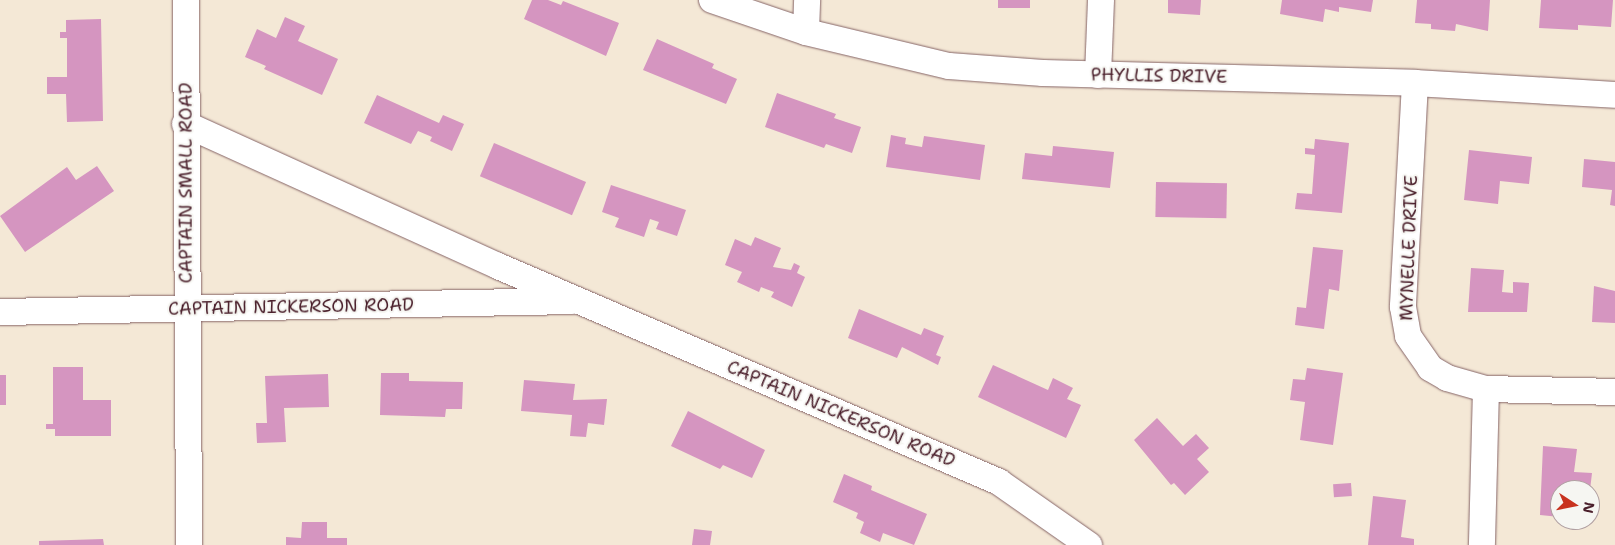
<!DOCTYPE html>
<style>
body{margin:0}
#map{position:relative;width:1615px;height:545px;overflow:hidden;background:#f4e8d6;font-family:"Shantell Sans",sans-serif}
div>[style]{position:absolute}
.building>*{inset:0;background:#d595c0;transform-origin:0 0}
.roads{filter:drop-shadow(0 0 1px #866567) drop-shadow(0 0 1px #866567)}
.minor>*{height:26px;margin:-13px;padding:0 13px;transform-origin:13px;border-radius:13px;background:#fff}
span{translate:-50% -50%;white-space:nowrap;text-align:center;line-height:1.15;-webkit-text-stroke:4px #f6f6f2;paint-order:stroke}
.street-label{font-size:18px;color:#4a1f2b}
.north{position:absolute;left:1550px;top:480px;width:50px;height:50px;box-sizing:border-box;background:#f6f6f2;border:1px solid #b1a0a2;border-radius:50%;rotate:101deg;font-size:14px;font-weight:700;line-height:20px;text-align:center;color:#4a1f2b}
.north::after{content:'';display:block;margin:auto;width:18px;height:22px;background:#c8321e;clip-path:polygon(50% 0,100% 100%,50% 72%,0 100%)}
</style>
<div id="map">
<div class="building">
<i style="clip-path:polygon(532px 0,548px 0,561px 5px,563px 1px,619px 23px,606px 56px,524px 19px)"></i>
<i style="left:998px;top:0;width:32px;height:8px"></i>
<i style="clip-path:polygon(1168px 0,1201px 0,1200px 15px,1168px 13px)"></i>
<i style="clip-path:polygon(1282px 0,1373px 0,1371px 12px,1339px 7px,1339px 12px,1325px 9px,1323px 22px,1280px 14px)"></i>
<i style="clip-path:polygon(1417px 0,1490px 0,1488px 31px,1456px 24px,1455px 31px,1431px 29px,1431px 24px,1415px 23px)"></i>
<i style="clip-path:polygon(1541px 0,1613px 0,1611px 27px,1578px 25px,1578px 30px,1539px 28px)"></i>
<i style="clip-path:polygon(285px 17px,305px 26px,298px 41px,338px 59px,322px 95px,264px 69px,266px 66px,245px 57px,257px 29px,276px 38px)"></i>
<i style="clip-path:polygon(101px 19px,103px 121px,67px 122px,66px 94px,47px 94px,47px 77px,67px 77px,67px 38px,60px 38px,60px 32px,66px 32px,66px 20px)"></i>
<i style="clip-path:polygon(657px 39px,714px 64px,712px 68px,737px 79px,726px 104px,643px 70px)"></i>
<i style="clip-path:polygon(777px 93px,836px 114px,834px 118px,861px 127px,852px 153px,826px 144px,824px 148px,765px 127px)"></i>
<i style="clip-path:polygon(377px 95px,439px 123px,443px 115px,464px 124px,452px 151px,430px 141px,432px 137px,418px 131px,411px 144px,364px 123px)"></i>
<i style="clip-path:polygon(891px 135px,906px 138px,905px 144px,922px 147px,924px 136px,985px 145px,980px 180px,886px 167px)"></i>
<i style="clip-path:polygon(1315px 139px,1349px 143px,1342px 213px,1295px 209px,1297px 193px,1312px 194px,1315px 155px,1305px 154px,1305px 148px,1314px 149px)"></i>
<i style="left:494px;top:143px;width:100px;height:36px;rotate:23deg"></i>
<i style="clip-path:polygon(1053px 146px,1114px 152px,1110px 188px,1022px 179px,1025px 153px,1052px 156px)"></i>
<i style="clip-path:polygon(1469px 150px,1532px 157px,1529px 184px,1500px 181px,1498px 204px,1464px 200px)"></i>
<i style="clip-path:polygon(1584px 159px,1615px 162px,1615px 206px,1610px 205px,1612px 190px,1582px 187px)"></i>
<i style="clip-path:polygon(97px 166px,114px 191px,25px 252px,0 216px,67px 167px,76px 180px)"></i>
<i style="left:1156px;top:182px;width:71px;height:35px;rotate:1deg"></i>
<i style="clip-path:polygon(611px 185px,686px 210px,677px 236px,656px 229px,659px 222px,650px 219px,644px 237px,615px 227px,619px 218px,602px 212px)"></i>
<i style="clip-path:polygon(755px 237px,781px 248px,773px 267px,791px 270px,794px 263px,800px 266px,797px 273px,805px 277px,792px 307px,771px 297px,774px 292px,761px 287px,759px 292px,737px 282px,742px 272px,725px 265px,735px 239px,751px 246px)"></i>
<i style="clip-path:polygon(1313px 247px,1343px 250px,1339px 291px,1329px 289px,1324px 329px,1295px 325px,1297px 307px,1306px 308px)"></i>
<i style="clip-path:polygon(1471px 268px,1504px 270px,1502px 292px,1513px 293px,1513px 282px,1529px 283px,1527px 312px,1468px 312px)"></i>
<i style="clip-path:polygon(1594px 286px,1615px 291px,1615px 323px,1592px 322px)"></i>
<i style="clip-path:polygon(859px 309px,921px 335px,924px 328px,944px 336px,936px 355px,941px 357px,938px 365px,902px 347px,897px 358px,848px 338px)"></i>
<i style="clip-path:polygon(993px 365px,1048px 390px,1053px 378px,1073px 388px,1067px 399px,1081px 405px,1066px 438px,978px 397px)"></i>
<i style="clip-path:polygon(53px 367px,83px 367px,83px 400px,111px 400px,111px 436px,55px 436px,55px 429px,46px 429px,46px 424px,53px 424px)"></i>
<i style="clip-path:polygon(1307px 368px,1343px 373px,1333px 445px,1300px 440px,1305px 402px,1290px 400px,1293px 379px,1305px 380px)"></i>
<i style="clip-path:polygon(381px 373px,409px 373px,409px 381px,463px 382px,462px 409px,446px 409px,445px 417px,380px 415px)"></i>
<i style="clip-path:polygon(328px 374px,329px 407px,284px 408px,286px 442px,257px 443px,256px 423px,267px 423px,265px 376px)"></i>
<i style="left:0;top:375px;width:6px;height:30px"></i>
<i style="clip-path:polygon(524px 380px,575px 384px,573px 400px,607px 399px,604px 425px,588px 423px,586px 437px,570px 436px,572px 415px,521px 411px)"></i>
<i style="clip-path:polygon(688px 411px,765px 450px,752px 478px,723px 465px,720px 469px,671px 446px)"></i>
<i style="clip-path:polygon(1157px 418px,1183px 446px,1196px 434px,1209px 448px,1197px 459px,1209px 472px,1185px 495px,1174px 483px,1171px 485px,1134px 440px)"></i>
<i style="clip-path:polygon(1543px 446px,1577px 449px,1574px 472px,1592px 473px,1590px 490px,1560px 490px,1560px 517px,1540px 515px)"></i>
<i style="clip-path:polygon(844px 474px,872px 486px,871px 490px,927px 514px,914px 545px,883px 533px,880px 542px,860px 533px,864px 522px,856px 518px,858px 513px,833px 502px)"></i>
<i style="left:1351px;top:483px;width:13px;height:18px;rotate:86deg"></i>
<i style="clip-path:polygon(1373px 496px,1406px 500px,1401px 537px,1414px 539px,1414px 545px,1368px 545px)"></i>
<i style="clip-path:polygon(302px 522px,327px 522px,327px 538px,347px 538px,347px 545px,286px 545px,286px 537px,301px 538px)"></i>
<i style="clip-path:polygon(694px 529px,712px 531px,710px 545px,692px 545px)"></i>
<i style="clip-path:polygon(103px 539px,104px 545px,39px 545px,39px 541px)"></i>
</div>
<div class="roads">
<div class="minor">
<i style="left:186px;top:0;width:545px;rotate:89.68deg"></i>
<i style="left:712px;top:0;width:99px;rotate:18.8deg"></i>
<i style="left:806px;top:32px;width:147px;rotate:13.4deg"></i>
<i style="left:949px;top:66px;width:94px;rotate:4.3deg"></i>
<i style="left:1043px;top:73px;width:372px;rotate:1.5deg"></i>
<i style="left:1415px;top:83px;width:200px;rotate:3.4deg"></i>
<i style="left:806px;top:32px;width:32px;rotate:-88deg"></i>
<i style="left:1098px;top:75px;width:75px;rotate:-87.7deg"></i>
<i style="left:1415px;top:83px;width:224px;rotate:93.1deg"></i>
<i style="left:1403px;top:307px;width:29px;rotate:80deg"></i>
<i style="left:1408px;top:336px;width:39px;rotate:55deg"></i>
<i style="left:1430px;top:368px;width:20px;rotate:30deg"></i>
<i style="left:1447px;top:378px;width:41px;rotate:15.8deg"></i>
<i style="left:1486px;top:389px;width:156px;rotate:91.5deg"></i>
<i style="left:185px;top:124px;width:344px;rotate:24.4deg"></i>
<i style="left:498px;top:266px;width:546px;rotate:23.32deg"></i>
<i style="left:999px;top:482px;width:110px;rotate:35deg"></i>
<i style="left:0;top:312px;width:572px;rotate:-1.1deg"></i>
<i style="left:1486px;top:389px;width:129px;rotate:1.3deg"></i>
</div>
</div>
<div class="street-label">
<span style="left:1159px;top:76px;rotate:1deg">PHYLLIS DRIVE</span>
<span style="left:186px;top:183px;rotate:-90deg">CAPTAIN SMALL ROAD</span>
<span style="left:1409px;top:248px;rotate:-88deg">MYNELLE DRIVE</span>
<span style="left:291px;top:307px;rotate:-1deg">CAPTAIN NICKERSON ROAD</span>
<span style="left:841px;top:414px;rotate:23deg">CAPTAIN NICKERSON ROAD</span>
</div>
<div class="north">N</div>
</div>
